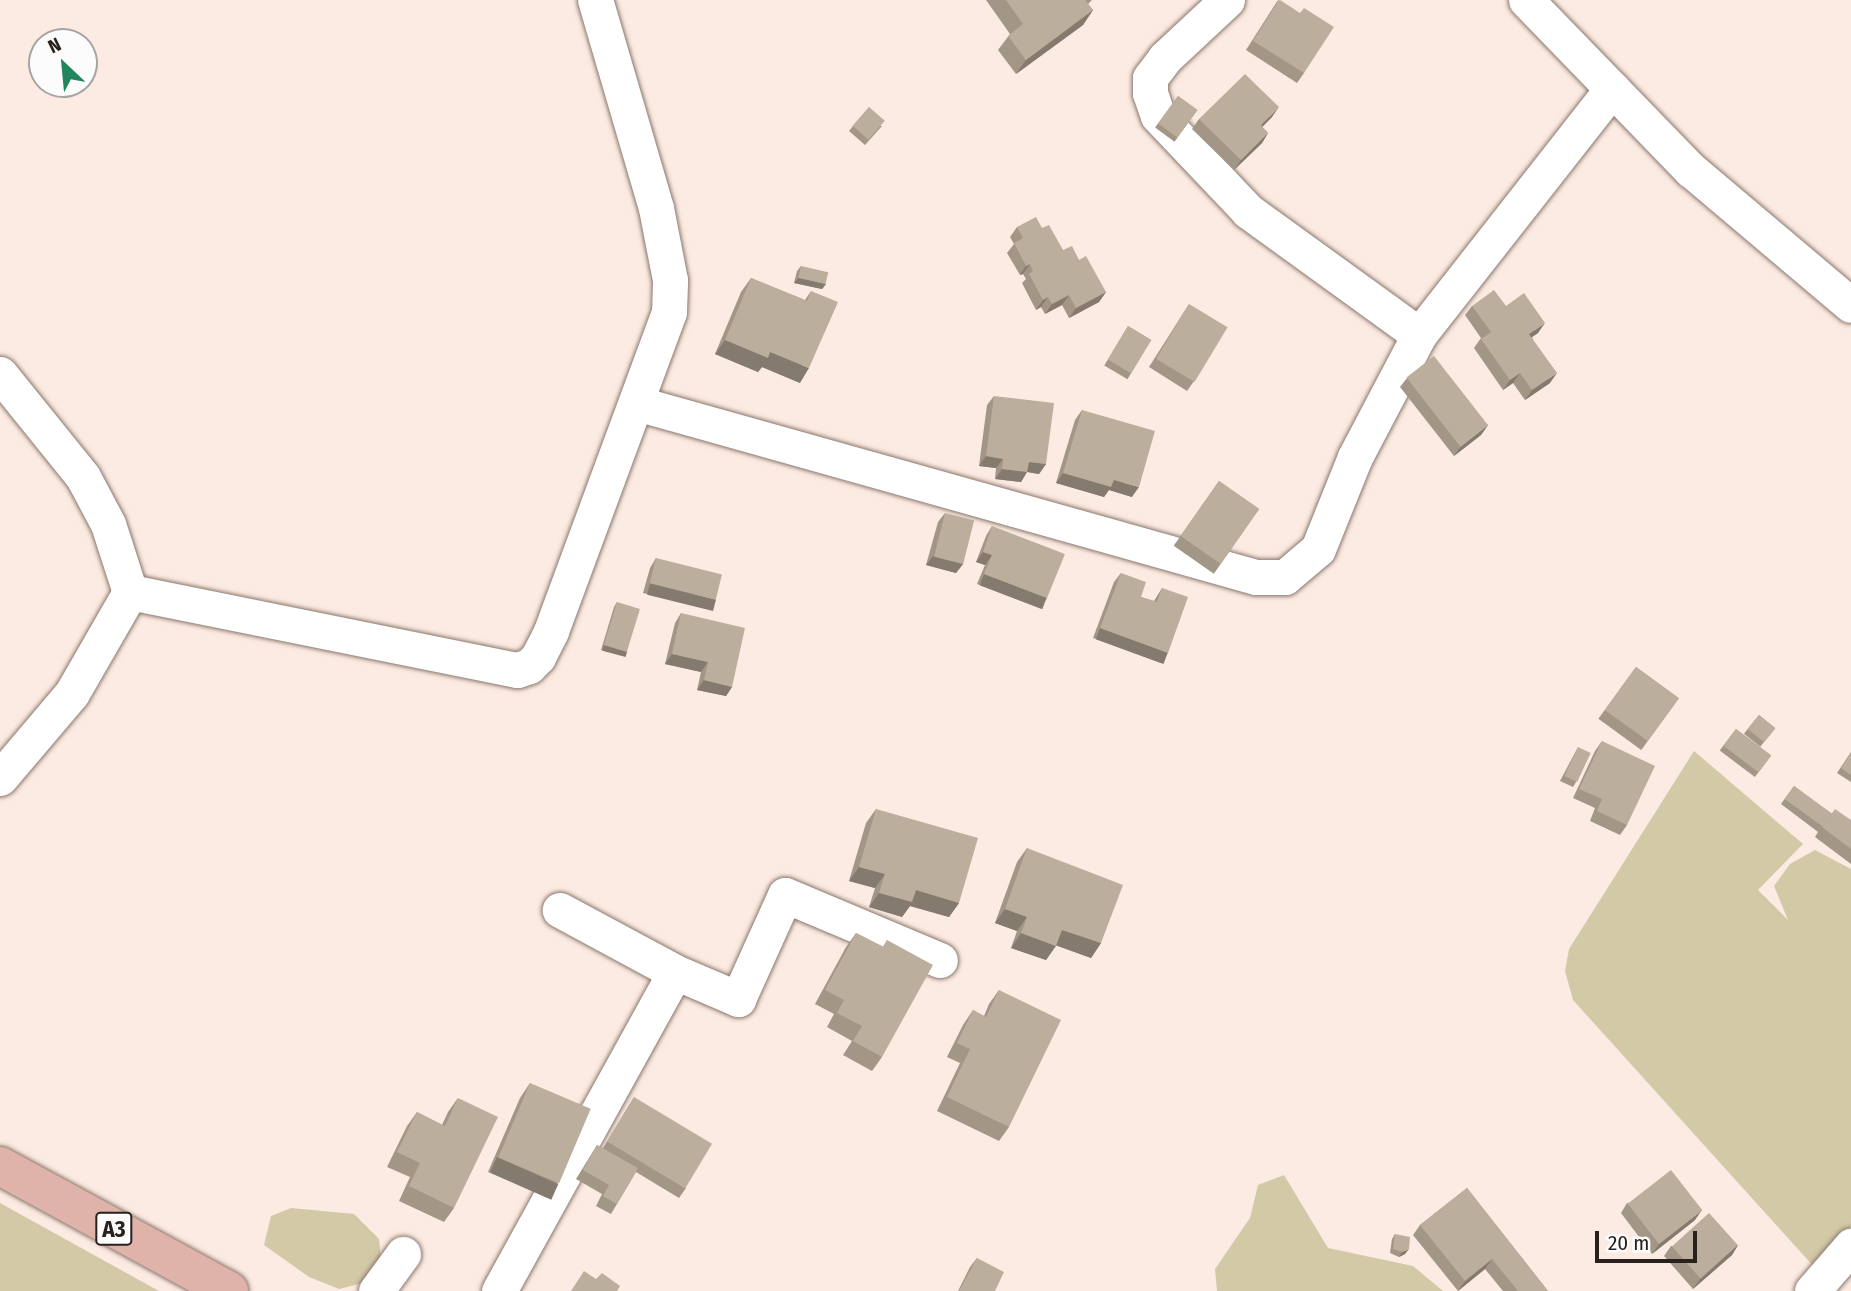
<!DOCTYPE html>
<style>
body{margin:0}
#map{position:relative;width:1851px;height:1291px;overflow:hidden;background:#fcebe2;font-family:"Fira Sans Condensed",sans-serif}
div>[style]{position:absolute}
.green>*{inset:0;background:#d2c9a7}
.roads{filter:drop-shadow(0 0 2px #8a776c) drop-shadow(0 0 2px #8a776c)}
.minor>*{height:35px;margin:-17.5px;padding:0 17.5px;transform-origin:17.5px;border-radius:17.5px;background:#fff}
.primary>*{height:38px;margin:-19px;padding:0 19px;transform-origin:19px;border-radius:19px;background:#dfb2aa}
.wall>*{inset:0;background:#a29687;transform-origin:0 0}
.shaded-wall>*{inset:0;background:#847a6e;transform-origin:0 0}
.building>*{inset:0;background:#bcae9d;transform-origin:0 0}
span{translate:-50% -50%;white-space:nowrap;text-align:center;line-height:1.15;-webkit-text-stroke:5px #fcfcfc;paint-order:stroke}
.shield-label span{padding:2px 5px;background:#fcfcfc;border:2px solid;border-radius:5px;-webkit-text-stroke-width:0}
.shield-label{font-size:23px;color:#28211c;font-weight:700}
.north{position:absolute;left:28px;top:28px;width:70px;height:70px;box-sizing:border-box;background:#fcfcfc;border:2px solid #a7a4a2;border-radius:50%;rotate:334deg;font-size:19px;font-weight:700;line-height:28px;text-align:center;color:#28211c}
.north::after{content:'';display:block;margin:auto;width:24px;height:32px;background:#23855f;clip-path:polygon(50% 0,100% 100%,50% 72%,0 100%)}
.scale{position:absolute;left:1595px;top:1231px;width:102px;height:32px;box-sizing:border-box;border:4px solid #28211c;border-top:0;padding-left:9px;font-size:21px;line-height:24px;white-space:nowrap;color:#28211c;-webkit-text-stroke:5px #fcfcfc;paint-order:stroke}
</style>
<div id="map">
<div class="green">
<i style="clip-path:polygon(1694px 751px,1803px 844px,1758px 890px,1788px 920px,1774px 886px,1790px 864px,1815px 850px,1851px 869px,1851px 1226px,1815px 1268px,1573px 1000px,1565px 971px,1569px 949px)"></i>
<i style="clip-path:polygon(1284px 1175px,1328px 1248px,1413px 1266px,1443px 1291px,1217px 1291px,1215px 1269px,1250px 1218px,1258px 1185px)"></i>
<i style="clip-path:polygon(0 1203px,159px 1291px,0 1291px)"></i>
<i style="clip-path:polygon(291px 1208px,354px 1214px,379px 1239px,383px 1278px,339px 1289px,309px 1277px,264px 1245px,271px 1216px)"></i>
</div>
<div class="roads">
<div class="minor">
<i style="left:1227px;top:0;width:85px;rotate:136.9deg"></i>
<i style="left:1165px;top:58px;width:25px;rotate:127deg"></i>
<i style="left:1150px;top:78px;width:15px;rotate:90deg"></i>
<i style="left:1150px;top:93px;width:24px;rotate:71deg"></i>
<i style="left:1158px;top:116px;width:131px;rotate:46.5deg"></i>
<i style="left:1248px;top:211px;width:211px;rotate:35.9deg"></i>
<i style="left:1526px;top:0;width:237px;rotate:45.9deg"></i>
<i style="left:1691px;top:170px;width:209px;rotate:40.2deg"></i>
<i style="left:0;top:374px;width:132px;rotate:51.1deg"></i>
<i style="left:83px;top:477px;width:53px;rotate:62deg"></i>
<i style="left:108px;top:524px;width:71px;rotate:72.1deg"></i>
<i style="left:636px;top:403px;width:644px;rotate:15.68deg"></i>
<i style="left:1256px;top:577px;width:29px"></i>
<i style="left:1285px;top:577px;width:43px;rotate:-40.3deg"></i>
<i style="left:1318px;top:549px;width:99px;rotate:-68.1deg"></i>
<i style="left:1355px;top:457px;width:138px;rotate:-62.3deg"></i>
<i style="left:1419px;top:335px;width:313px;rotate:-51.9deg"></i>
<i style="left:0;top:778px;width:111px;rotate:-49.7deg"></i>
<i style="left:72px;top:693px;width:116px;rotate:-60.1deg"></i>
<i style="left:130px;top:592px;width:395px;rotate:11.4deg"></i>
<i style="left:517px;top:670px;width:13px;rotate:-18deg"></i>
<i style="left:529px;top:666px;width:13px;rotate:-45deg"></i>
<i style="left:538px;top:657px;width:29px;rotate:-63deg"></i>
<i style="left:551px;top:631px;width:340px;rotate:-69.7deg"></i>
<i style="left:669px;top:312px;width:32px;rotate:-88deg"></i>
<i style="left:670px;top:280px;width:73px;rotate:-101deg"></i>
<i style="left:656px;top:208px;width:217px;rotate:-106.3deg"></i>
<i style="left:675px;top:972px;width:69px;rotate:23.2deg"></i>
<i style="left:738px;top:999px;width:114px;rotate:-65.7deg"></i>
<i style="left:785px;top:895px;width:168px;rotate:22.8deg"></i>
<i style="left:376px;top:1291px;width:46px;rotate:-53.9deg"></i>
<i style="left:499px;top:1291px;width:364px;rotate:-61.1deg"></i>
<i style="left:675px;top:972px;width:131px;rotate:-151.7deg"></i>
<i style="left:1812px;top:1291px;width:60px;rotate:-49.1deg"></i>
</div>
<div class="primary">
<i style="left:0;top:1166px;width:261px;rotate:28.6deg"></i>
</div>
</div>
<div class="wall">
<i style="clip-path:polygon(986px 0,1092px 0,1088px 4px,1093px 10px,1083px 25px,1016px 74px,998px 50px,1010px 34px)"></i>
<i style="clip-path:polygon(1278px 0,1304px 73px,1297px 83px,1246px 50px)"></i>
<i style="left:1178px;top:96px;width:24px;height:39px;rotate:36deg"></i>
<i style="clip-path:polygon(1272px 117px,1262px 127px,1268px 133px,1262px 143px,1234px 170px,1192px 129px,1199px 119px)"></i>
<i style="clip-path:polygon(853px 126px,882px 126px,865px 145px,849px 131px)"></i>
<i style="clip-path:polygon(1017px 227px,1042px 228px,1063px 250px,1079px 260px,1106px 292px,1099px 302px,1069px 318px,1062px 305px,1045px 314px,1041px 307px,1036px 310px,1022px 283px,1026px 279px,1023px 274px,1020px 275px,1007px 253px,1014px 244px,1010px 237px)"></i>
<i style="clip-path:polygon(801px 266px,826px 284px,822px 289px,794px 283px,797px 271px)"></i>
<i style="clip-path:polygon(751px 278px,805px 300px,811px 291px,800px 383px,762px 367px,758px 372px,715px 354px,741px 292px)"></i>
<i style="clip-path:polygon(1189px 304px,1194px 381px,1187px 391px,1149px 367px)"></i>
<i style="clip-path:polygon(1472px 306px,1506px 306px,1538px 333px,1532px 337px,1550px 383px,1525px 400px,1513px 383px,1503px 390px,1474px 348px,1481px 338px,1465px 315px)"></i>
<i style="left:1128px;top:326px;width:27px;height:46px;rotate:31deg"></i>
<i style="clip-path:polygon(1407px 378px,1488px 425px,1481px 435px,1454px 456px,1400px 387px)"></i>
<i style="clip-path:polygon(994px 396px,1046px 464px,1039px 474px,1027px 472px,1021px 482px,995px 479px,996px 468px,979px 466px,987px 405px)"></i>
<i style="clip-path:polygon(1082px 410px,1132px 497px,1109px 490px,1104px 497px,1056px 483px,1075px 420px)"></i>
<i style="left:1219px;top:481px;width:49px;height:79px;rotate:35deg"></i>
<i style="clip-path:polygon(945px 513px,963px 564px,956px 573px,926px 565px,938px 522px)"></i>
<i style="clip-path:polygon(992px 526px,1047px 598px,1040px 608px,977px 584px,985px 565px,976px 562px,986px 536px)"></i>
<i style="clip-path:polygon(656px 558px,709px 609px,643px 593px,650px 568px)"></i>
<i style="clip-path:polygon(1121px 573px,1141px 597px,1154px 601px,1162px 588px,1168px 653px,1161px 663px,1093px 638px,1114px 582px)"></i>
<i style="clip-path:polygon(617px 602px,627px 651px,624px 656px,601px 650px,614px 607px)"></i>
<i style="clip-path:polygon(681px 613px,732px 687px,726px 696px,697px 690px,701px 672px,665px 664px,675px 623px)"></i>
<i style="left:1636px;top:667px;width:53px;height:64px;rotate:36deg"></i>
<i style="left:1759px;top:715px;width:21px;height:24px;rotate:39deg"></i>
<i style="left:1736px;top:729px;width:44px;height:27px;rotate:37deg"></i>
<i style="clip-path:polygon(1602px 741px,1627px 825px,1620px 835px,1590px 821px,1595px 808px,1573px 798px,1595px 751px)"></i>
<i style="clip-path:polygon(1578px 747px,1576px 782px,1573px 787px,1560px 781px)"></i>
<i style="clip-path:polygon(1851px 752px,1851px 782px,1837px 773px)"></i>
<i style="clip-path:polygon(1794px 786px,1832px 814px,1851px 820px,1851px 864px,1815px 837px,1818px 832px,1781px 804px)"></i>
<i style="clip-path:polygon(876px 809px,959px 903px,949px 917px,910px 906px,902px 917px,869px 907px,875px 888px,849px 881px,866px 823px)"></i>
<i style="clip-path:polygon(1027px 848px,1101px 943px,1091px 958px,1056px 945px,1046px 960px,1011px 948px,1017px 931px,995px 923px,1017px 862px)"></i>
<i style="clip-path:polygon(856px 933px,883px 947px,887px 940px,882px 1057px,872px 1071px,843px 1055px,852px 1041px,827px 1027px,834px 1014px,815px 1004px,846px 947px)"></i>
<i style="clip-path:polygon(999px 990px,1009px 1127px,999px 1141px,937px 1111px,960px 1063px,947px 1057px,963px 1025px,973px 1010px,984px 1016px,989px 1004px)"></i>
<i style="clip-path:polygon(530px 1083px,558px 1184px,548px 1198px,488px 1172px,520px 1098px)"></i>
<i style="clip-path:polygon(634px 1097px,686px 1188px,679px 1198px,636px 1172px,611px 1214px,596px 1206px,602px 1194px,576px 1179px,597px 1145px,603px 1148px)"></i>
<i style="clip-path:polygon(458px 1098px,454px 1208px,444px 1222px,399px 1201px,410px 1177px,387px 1167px,407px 1126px,417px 1112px,442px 1125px,448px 1112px)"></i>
<i style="clip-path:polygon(1467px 1188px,1548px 1291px,1503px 1291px,1485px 1269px,1458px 1291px,1413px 1235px,1420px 1225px)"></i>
<i style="clip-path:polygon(1627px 1203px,1695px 1220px,1652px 1254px,1621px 1213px)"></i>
<i style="clip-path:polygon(1395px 1234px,1405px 1254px,1399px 1257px,1390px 1253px,1392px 1239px)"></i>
<i style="clip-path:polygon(1738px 1245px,1732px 1255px,1693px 1289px,1664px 1256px,1671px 1246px)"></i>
<i style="clip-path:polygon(977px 1258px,995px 1291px,958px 1291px,970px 1267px)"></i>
</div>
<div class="shaded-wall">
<i style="clip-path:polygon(1093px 10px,1083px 25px,1016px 74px,1026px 60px)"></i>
<i style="clip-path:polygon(1279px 107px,1272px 117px,1254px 135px,1261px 125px)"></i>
<i style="clip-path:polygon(1268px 133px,1262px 143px,1234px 170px,1241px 160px)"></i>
<i style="clip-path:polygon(1030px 264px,1023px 274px,1020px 275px,1026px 266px)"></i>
<i style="clip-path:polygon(798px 278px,826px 284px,822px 289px,794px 283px)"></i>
<i style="clip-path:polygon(1106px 292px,1099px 302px,1069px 318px,1076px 308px)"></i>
<i style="clip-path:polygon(1069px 295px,1062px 305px,1045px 314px,1052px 304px)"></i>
<i style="clip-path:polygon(1048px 297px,1041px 307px,1036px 310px,1043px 300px)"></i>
<i style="clip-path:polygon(1545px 323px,1538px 333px,1523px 343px,1529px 334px)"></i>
<i style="clip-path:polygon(725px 340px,770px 352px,809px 368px,800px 383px,762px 367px,758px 372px,715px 354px)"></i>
<i style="clip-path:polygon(1520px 373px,1513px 383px,1503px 390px,1510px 380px)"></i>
<i style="clip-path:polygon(1557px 373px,1550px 383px,1525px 400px,1532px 390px)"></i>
<i style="clip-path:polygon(1488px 425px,1481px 435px,1454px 456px,1461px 446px)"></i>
<i style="clip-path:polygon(986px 456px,1003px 459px,996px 468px,979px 466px)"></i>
<i style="clip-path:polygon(1029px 462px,1046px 464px,1039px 474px,1022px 471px)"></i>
<i style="clip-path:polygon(1002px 469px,1027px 472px,1021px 482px,995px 479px)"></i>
<i style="clip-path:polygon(1063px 473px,1114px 480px,1139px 487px,1132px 497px,1109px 490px,1104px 497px,1056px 483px)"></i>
<i style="clip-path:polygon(983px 552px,992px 555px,985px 565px,976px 562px)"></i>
<i style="clip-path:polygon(933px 556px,963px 564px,956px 573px,926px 565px)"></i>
<i style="left:984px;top:574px;width:67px;height:12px;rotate:21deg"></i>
<i style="left:650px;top:583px;width:68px;height:12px;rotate:14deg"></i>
<i style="left:1100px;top:628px;width:72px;height:12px;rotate:20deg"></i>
<i style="left:604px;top:645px;width:24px;height:6px;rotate:15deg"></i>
<i style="clip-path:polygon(672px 654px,708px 662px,701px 672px,665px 664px)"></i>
<i style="clip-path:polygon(704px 680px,732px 687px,726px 696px,697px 690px)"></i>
<i style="clip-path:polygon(859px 867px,885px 874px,875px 888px,849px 881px)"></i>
<i style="clip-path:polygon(916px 890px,959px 903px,949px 917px,910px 906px,902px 917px,869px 907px,879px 893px)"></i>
<i style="clip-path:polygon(1005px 909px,1027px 917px,1017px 931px,995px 923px)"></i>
<i style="clip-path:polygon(1062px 930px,1101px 943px,1091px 958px,1052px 944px)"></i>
<i style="clip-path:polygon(1021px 933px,1056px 946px,1046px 960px,1011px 948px)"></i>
<i style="left:497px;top:1157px;width:67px;height:17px;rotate:24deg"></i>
<i style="clip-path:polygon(1702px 1210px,1695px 1220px,1652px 1254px,1659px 1244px)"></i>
<i style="clip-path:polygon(1738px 1245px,1732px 1255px,1693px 1289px,1700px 1279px)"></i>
<i style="clip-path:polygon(1409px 1249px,1405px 1254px,1399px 1257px,1402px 1252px)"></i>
<i style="clip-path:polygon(1492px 1259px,1485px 1269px,1458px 1291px,1465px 1281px)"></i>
</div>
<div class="building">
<i style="clip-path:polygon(1006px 0,1085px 0,1093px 10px,1026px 60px,1008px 36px,1023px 24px)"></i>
<i style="clip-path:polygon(1279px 0,1280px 0,1300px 13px,1304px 8px,1334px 27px,1304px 73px,1253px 41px)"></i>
<i style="clip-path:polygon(1245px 74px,1279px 107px,1261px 125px,1268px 133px,1241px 160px,1199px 119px)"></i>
<i style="left:1178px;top:96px;width:24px;height:34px;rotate:36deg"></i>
<i style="left:869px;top:107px;width:21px;height:25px;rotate:41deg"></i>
<i style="clip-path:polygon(1036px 217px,1042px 228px,1049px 225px,1063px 250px,1072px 246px,1079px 260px,1086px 256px,1106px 292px,1076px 308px,1069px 295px,1052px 304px,1048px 297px,1043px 300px,1029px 274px,1033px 271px,1030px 264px,1026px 266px,1014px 243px,1023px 238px,1017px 227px)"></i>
<i style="left:801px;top:266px;width:28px;height:12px;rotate:13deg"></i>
<i style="clip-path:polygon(751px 278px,807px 301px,811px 291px,838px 302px,809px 368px,770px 352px,768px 358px,725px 340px)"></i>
<i style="clip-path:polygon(1494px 290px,1506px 306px,1524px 293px,1545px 323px,1529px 334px,1557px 373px,1532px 390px,1520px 373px,1510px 380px,1481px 339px,1491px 332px,1472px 306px)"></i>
<i style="left:1189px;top:304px;width:45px;height:64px;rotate:31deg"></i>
<i style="left:1128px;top:326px;width:27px;height:39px;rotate:31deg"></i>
<i style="left:1434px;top:356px;width:88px;height:35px;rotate:52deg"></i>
<i style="clip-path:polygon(994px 396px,1054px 403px,1046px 464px,1029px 462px,1027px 472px,1002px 469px,1003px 459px,986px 456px)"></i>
<i style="clip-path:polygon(1082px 410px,1155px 431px,1139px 487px,1114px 480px,1111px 487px,1063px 473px)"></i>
<i style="left:1219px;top:481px;width:49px;height:67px;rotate:35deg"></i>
<i style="left:945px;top:513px;width:30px;height:45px;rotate:14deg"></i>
<i style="clip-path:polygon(992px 526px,1065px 554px,1047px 598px,984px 574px,992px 555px,983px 552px)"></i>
<i style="left:656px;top:558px;width:68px;height:26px;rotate:14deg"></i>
<i style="clip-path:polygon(1121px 573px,1146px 582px,1141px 597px,1157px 602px,1162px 588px,1188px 597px,1168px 653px,1100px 628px)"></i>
<i style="left:617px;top:602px;width:24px;height:45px;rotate:17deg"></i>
<i style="clip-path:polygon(681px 613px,745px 628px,732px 687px,704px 680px,708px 662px,672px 654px)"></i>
<i style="left:1636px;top:667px;width:53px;height:53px;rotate:36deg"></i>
<i style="left:1759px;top:715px;width:21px;height:18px;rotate:39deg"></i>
<i style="left:1736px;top:729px;width:44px;height:21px;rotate:37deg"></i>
<i style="clip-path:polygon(1602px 741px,1655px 766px,1627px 825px,1597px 811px,1602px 799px,1579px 789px)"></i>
<i style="left:1578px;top:747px;width:14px;height:32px;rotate:25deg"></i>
<i style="clip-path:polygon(1851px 753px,1851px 775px,1841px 768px)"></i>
<i style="left:1794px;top:786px;width:47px;height:16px;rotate:36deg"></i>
<i style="clip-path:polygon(876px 809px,978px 838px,959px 903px,916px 890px,912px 902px,879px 893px,885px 874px,859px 867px)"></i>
<i style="clip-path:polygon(1835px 809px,1851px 820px,1851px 849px,1822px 827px)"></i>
<i style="clip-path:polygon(1027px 848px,1123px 885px,1101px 943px,1062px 930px,1056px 946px,1021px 933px,1027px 917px,1005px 909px)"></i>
<i style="clip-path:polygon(856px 933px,884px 947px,887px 940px,933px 965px,882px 1057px,853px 1041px,862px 1026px,837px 1013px,844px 1000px,825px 990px)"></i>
<i style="clip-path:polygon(999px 990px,1061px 1020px,1009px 1127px,947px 1097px,970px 1049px,957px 1043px,973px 1010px,986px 1017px)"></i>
<i style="left:530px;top:1083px;width:66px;height:81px;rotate:23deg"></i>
<i style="left:634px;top:1097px;width:91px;height:52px;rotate:31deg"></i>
<i style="clip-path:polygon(458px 1098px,498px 1117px,454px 1208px,409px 1186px,420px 1163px,397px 1152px,417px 1112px,445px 1126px)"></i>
<i style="clip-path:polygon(597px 1145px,638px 1168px,617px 1204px,603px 1196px,609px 1185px,583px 1170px)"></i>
<i style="left:1671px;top:1170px;width:51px;height:55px;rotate:52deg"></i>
<i style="clip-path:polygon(1467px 1188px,1548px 1291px,1518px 1291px,1492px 1259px,1465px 1281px,1420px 1225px)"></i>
<i style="left:1709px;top:1213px;width:43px;height:50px;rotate:48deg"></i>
<i style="clip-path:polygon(1395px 1234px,1410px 1237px,1409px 1249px,1402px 1252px,1393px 1249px)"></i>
<i style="clip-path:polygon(977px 1258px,1004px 1272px,995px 1291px,959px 1291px)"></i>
<i style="clip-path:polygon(584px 1271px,596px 1279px,602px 1273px,620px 1286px,617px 1291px,571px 1291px)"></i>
</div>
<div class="shield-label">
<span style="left:114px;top:1229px">A3</span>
</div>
<div class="north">N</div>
<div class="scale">20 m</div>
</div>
